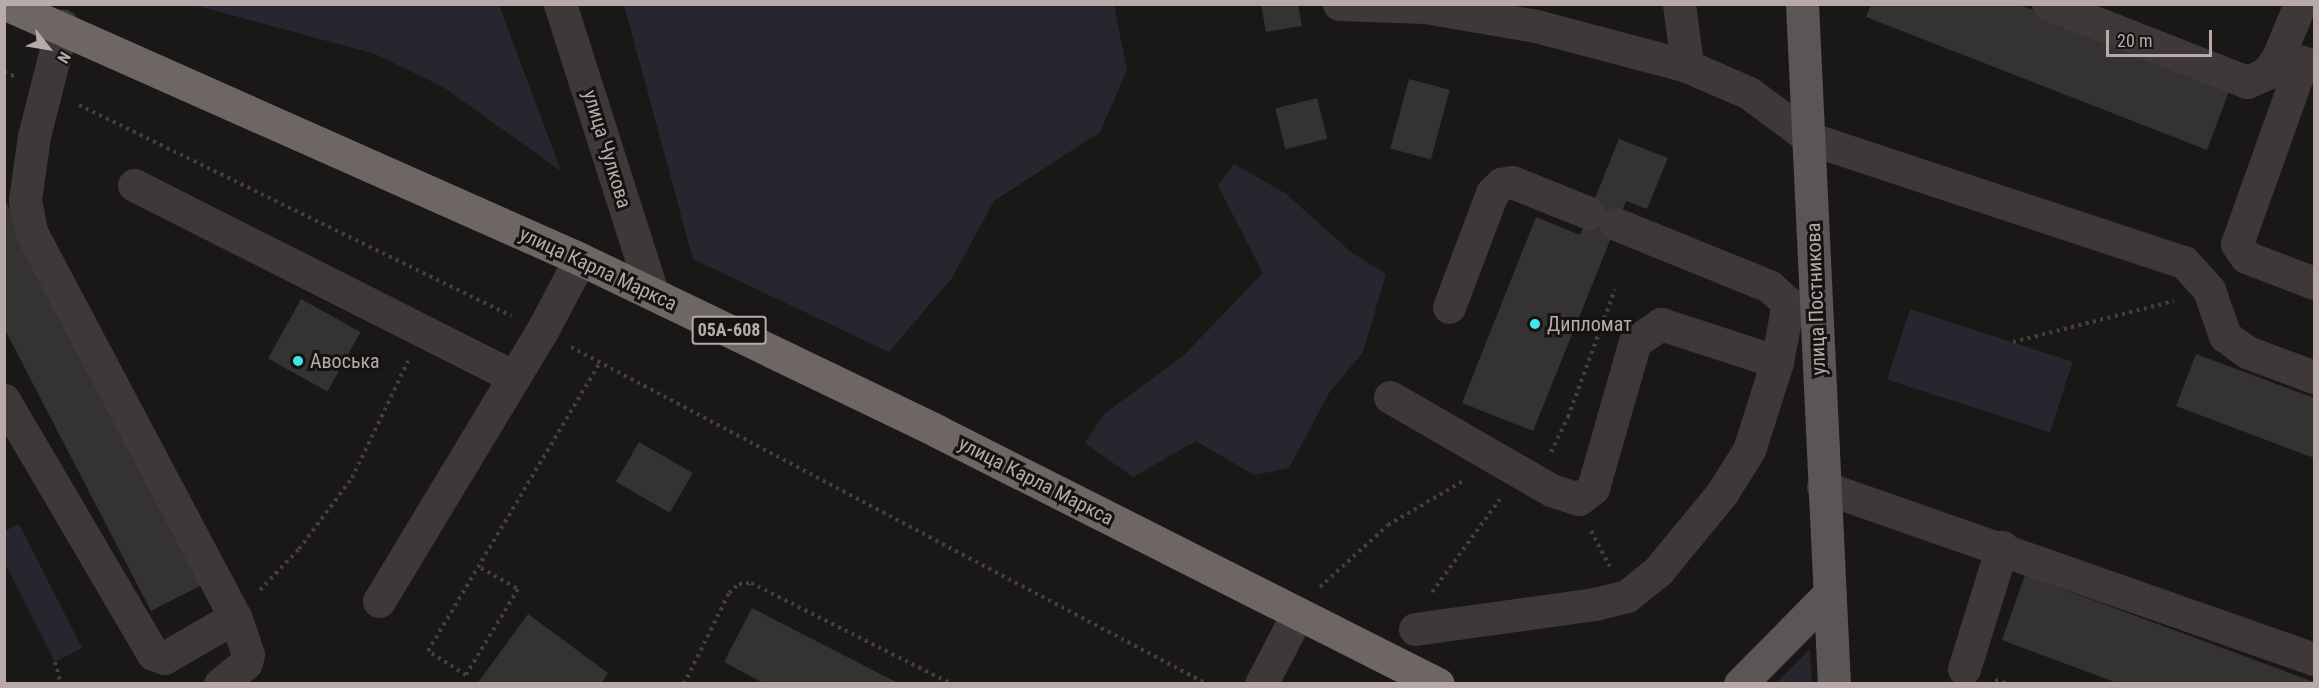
<!DOCTYPE html>
<meta charset="utf-8">
<style>
body{margin:0}
#map{position:relative;width:2319px;height:688px;overflow:hidden;background:#191817;font-family:"Roboto Condensed",sans-serif}
div>[style]{position:absolute}
.green>*{inset:0;background:#29252e;transform-origin:0 0}
.building>*{inset:0;background:#353332;transform-origin:0 0}
.path>*{height:4px;margin-top:-2px;transform-origin:0;background:repeating-linear-gradient(90deg,#453f3e 0 3px,transparent 0 7.5px)}
.minor>*{height:33px;margin:-16.5px;padding:0 16.5px;transform-origin:16.5px;border-radius:16.5px;background:#3e3938}
.major>*{height:33px;margin:-16.5px;padding:0 16.5px;transform-origin:16.5px;border-radius:16.5px;background:#5c5555}
.highway>*{height:33px;margin:-16.5px;padding:0 16.5px;transform-origin:16.5px;border-radius:16.5px;background:#6e6565}
.dots>*{width:16px;height:16px;translate:-50% -50%;box-sizing:border-box;border:3px solid #141312;border-radius:50%}
span{translate:-50% -50%;white-space:nowrap;text-align:center;line-height:1.15;-webkit-text-stroke:6px #141312;paint-order:stroke}
.shield-label span{padding:2px 4px;background:#141312;border:2px solid;border-radius:4px;-webkit-text-stroke-width:0}
.shield-label{font-size:18px;color:#b8aaaa;font-weight:700}
.street-label{font-size:20px;color:#b8aaaa}
.poi-label{font-size:20px;color:#b8aaaa}
.left{translate:0 -50%;text-align:left}
.frame{position:absolute;inset:0;border:6px solid #b8aaaa;pointer-events:none}
.north{position:absolute;left:18px;top:18px;width:60px;height:60px;-webkit-text-stroke:4px #141312;paint-order:stroke;rotate:121deg;font-size:16px;font-weight:700;line-height:24px;text-align:center;color:#b8aaaa}
.north::after{content:'';display:block;margin:auto;width:21px;height:27px;background:#b8aaaa;clip-path:polygon(50% 0,100% 100%,50% 72%,0 100%)}
.scale{position:absolute;left:2106px;top:30px;width:106px;height:27px;box-sizing:border-box;border:3px solid #b8aaaa;border-top:0;padding-left:8px;font-size:18px;line-height:21px;white-space:nowrap;color:#b8aaaa;-webkit-text-stroke:4px #141312;paint-order:stroke}
</style>
<div id="map">
<div class="green">
<i style="clip-path:polygon(194px 5px,499px 5px,561px 171px,443px 87px,375px 54px)"></i>
<i style="clip-path:polygon(624px 5px,1114px 5px,1127px 70px,1100px 132px,994px 201px,952px 278px,889px 352px,693px 259px)"></i>
<i style="clip-path:polygon(1234px 164px,1285px 193px,1351px 252px,1386px 274px,1363px 352px,1329px 393px,1289px 468px,1254px 475px,1196px 441px,1133px 477px,1085px 443px,1104px 414px,1184px 355px,1263px 273px,1218px 186px)"></i>
<i style="left:1910px;top:309px;width:171px;height:74px;rotate:18deg"></i>
<i style="clip-path:polygon(19px 524px,82px 648px,55px 662px,5px 563px,5px 531px)"></i>
<i style="clip-path:polygon(1810px 649px,1812px 683px,1776px 683px)"></i>
</div>
<div class="building">
<i style="clip-path:polygon(1261px 4px,1298px 4px,1302px 26px,1266px 32px)"></i>
<i style="clip-path:polygon(1871px 5px,2020px 5px,2231px 86px,2207px 150px,1866px 17px)"></i>
<i style="left:1409px;top:79px;width:42px;height:72px;rotate:15deg"></i>
<i style="left:1317px;top:98px;width:42px;height:43px;rotate:76deg"></i>
<i style="clip-path:polygon(1619px 139px,1668px 158px,1647px 209px,1626px 201px,1533px 431px,1462px 403px,1536px 217px,1580px 235px)"></i>
<i style="clip-path:polygon(4px 198px,204px 584px,151px 611px,4px 328px)"></i>
<i style="left:301px;top:299px;width:68px;height:68px;rotate:29deg"></i>
<i style="clip-path:polygon(2196px 354px,2314px 398px,2314px 458px,2176px 406px)"></i>
<i style="left:639px;top:442px;width:62px;height:46px;rotate:30deg"></i>
<i style="clip-path:polygon(2025px 575px,2314px 682px,2314px 684px,2120px 684px,2002px 640px)"></i>
<i style="clip-path:polygon(752px 608px,900px 684px,765px 684px,724px 662px)"></i>
<i style="clip-path:polygon(528px 614px,608px 673px,601px 684px,477px 684px)"></i>
</div>
<div class="path">
<i style="left:4px;top:72px;width:11px;rotate:22deg"></i>
<i style="left:79px;top:105px;width:481px;rotate:26deg"></i>
<i style="left:2013px;top:342px;width:166px;rotate:-14.3deg"></i>
<i style="left:571px;top:347px;width:720px;rotate:27.92deg"></i>
<i style="left:1551px;top:452px;width:39px;rotate:-64deg"></i>
<i style="left:1568px;top:417px;width:136px;rotate:-69.8deg"></i>
<i style="left:1591px;top:531px;width:40px;rotate:62deg"></i>
<i style="left:481px;top:568px;width:43px;rotate:29.6deg"></i>
<i style="left:518px;top:589px;width:100px;rotate:121.2deg"></i>
<i style="left:466px;top:675px;width:45px;rotate:-147.7deg"></i>
<i style="left:428px;top:651px;width:336px;rotate:-59.2deg"></i>
<i style="left:1320px;top:587px;width:92px;rotate:-42.4deg"></i>
<i style="left:1388px;top:525px;width:89px;rotate:-30.3deg"></i>
<i style="left:260px;top:590px;width:57px;rotate:-46.4deg"></i>
<i style="left:299px;top:549px;width:89px;rotate:-53.3deg"></i>
<i style="left:352px;top:478px;width:130px;rotate:-64.4deg"></i>
<i style="left:1432px;top:592px;width:115px;rotate:-53.8deg"></i>
<i style="left:55px;top:662px;width:23px;rotate:75deg"></i>
<i style="left:1995px;top:680px;width:13px;rotate:18deg"></i>
<i style="left:684px;top:684px;width:102px;rotate:-63.7deg"></i>
<i style="left:729px;top:593px;width:13px;rotate:-42deg"></i>
<i style="left:739px;top:584px;width:12px;rotate:-5deg"></i>
<i style="left:751px;top:583px;width:225px;rotate:26.7deg"></i>
</div>
<div class="minor">
<i style="left:560px;top:4px;width:303px;rotate:72.3deg"></i>
<i style="left:1339px;top:4px;width:86px;rotate:2deg"></i>
<i style="left:1425px;top:7px;width:113px;rotate:9.7deg"></i>
<i style="left:1536px;top:26px;width:156px;rotate:14.8deg"></i>
<i style="left:1687px;top:66px;width:68px;rotate:23.5deg"></i>
<i style="left:1749px;top:93px;width:77px;rotate:36.6deg"></i>
<i style="left:1811px;top:139px;width:393px;rotate:18.3deg"></i>
<i style="left:2184px;top:262px;width:38px;rotate:48deg"></i>
<i style="left:2209px;top:290px;width:49px;rotate:70.8deg"></i>
<i style="left:2225px;top:336px;width:27px;rotate:36deg"></i>
<i style="left:2247px;top:352px;width:72px;rotate:20.5deg"></i>
<i style="left:1679px;top:4px;width:63px;rotate:82.6deg"></i>
<i style="left:2048px;top:4px;width:214px;rotate:21.4deg"></i>
<i style="left:2247px;top:82px;width:22px;rotate:-24deg"></i>
<i style="left:2267px;top:73px;width:19px;rotate:-55deg"></i>
<i style="left:2300px;top:4px;width:57px;rotate:112.5deg"></i>
<i style="left:2278px;top:57px;width:24px;rotate:12deg"></i>
<i style="left:2314px;top:67px;width:13px;rotate:-157deg"></i>
<i style="left:2302px;top:62px;width:193px;rotate:109.7deg"></i>
<i style="left:2237px;top:244px;width:16px;rotate:55deg"></i>
<i style="left:2246px;top:257px;width:73px;rotate:20.9deg"></i>
<i style="left:134px;top:185px;width:426px;rotate:26.8deg"></i>
<i style="left:1616px;top:224px;width:165px;rotate:22.1deg"></i>
<i style="left:1769px;top:286px;width:25px;rotate:42deg"></i>
<i style="left:1788px;top:303px;width:23px;rotate:23deg"></i>
<i style="left:1449px;top:307px;width:122px;rotate:-69.3deg"></i>
<i style="left:1492px;top:193px;width:13px;rotate:-45deg"></i>
<i style="left:1501px;top:184px;width:11px;rotate:-10deg"></i>
<i style="left:1512px;top:182px;width:83px;rotate:21.9deg"></i>
<i style="left:1390px;top:397px;width:186px;rotate:30deg"></i>
<i style="left:1551px;top:490px;width:29px;rotate:18deg"></i>
<i style="left:1579px;top:499px;width:18px;rotate:-38deg"></i>
<i style="left:1593px;top:488px;width:152px;rotate:-74deg"></i>
<i style="left:1635px;top:342px;width:32px;rotate:-35deg"></i>
<i style="left:1661px;top:324px;width:122px;rotate:18.1deg"></i>
<i style="left:4px;top:400px;width:294px;rotate:59.6deg"></i>
<i style="left:153px;top:654px;width:12px;rotate:20deg"></i>
<i style="left:164px;top:658px;width:82px;rotate:-30deg"></i>
<i style="left:235px;top:617px;width:437px;rotate:-117.9deg"></i>
<i style="left:31px;top:231px;width:32px;rotate:-101deg"></i>
<i style="left:25px;top:200px;width:65px;rotate:-82deg"></i>
<i style="left:34px;top:136px;width:114px;rotate:-75.7deg"></i>
<i style="left:1823px;top:487px;width:520px;rotate:19.31deg"></i>
<i style="left:379px;top:601px;width:315px;rotate:-58.9deg"></i>
<i style="left:542px;top:331px;width:81px;rotate:-62.2deg"></i>
<i style="left:1415px;top:629px;width:182px;rotate:-7.9deg"></i>
<i style="left:1595px;top:604px;width:33px;rotate:-14deg"></i>
<i style="left:1627px;top:596px;width:40px;rotate:-39deg"></i>
<i style="left:1658px;top:571px;width:101px;rotate:-50.6deg"></i>
<i style="left:1722px;top:493px;width:51px;rotate:-57.9deg"></i>
<i style="left:1749px;top:450px;width:92px;rotate:-72.3deg"></i>
<i style="left:1777px;top:362px;width:60px;rotate:-79.4deg"></i>
<i style="left:1964px;top:669px;width:128px;rotate:-72.7deg"></i>
<i style="left:220px;top:684px;width:33px;rotate:-39deg"></i>
<i style="left:246px;top:663px;width:9px;rotate:-77deg"></i>
<i style="left:248px;top:654px;width:39px;rotate:-109deg"></i>
<i style="left:1261px;top:684px;width:80px;rotate:-62.5deg"></i>
</div>
<div class="major">
<i style="left:1802px;top:4px;width:681px;rotate:87.31deg"></i>
<i style="left:1740px;top:684px;width:127px;rotate:-45.3deg"></i>
</div>
<div class="highway">
<i style="left:6px;top:4px;width:628px;rotate:23.95deg"></i>
<i style="left:580px;top:259px;width:396px;rotate:25.7deg"></i>
<i style="left:937px;top:431px;width:561px;rotate:26.79deg"></i>
</div>
<div class="dots">
<i style="left:1535px;top:324px;background:#42e6e5"></i>
<i style="left:298px;top:361px;background:#42e6e5"></i>
</div>
<div class="shield-label">
<span style="left:729px;top:330px">05А-608</span>
</div>
<div class="street-label">
<span style="left:607px;top:149px;rotate:73deg">улица Чулкова</span>
<span style="left:598px;top:269px;rotate:25deg">улица Карла Маркса</span>
<span style="left:1816px;top:299px;rotate:-92deg">улица Постникова</span>
<span style="left:1036px;top:481px;rotate:27deg">улица Карла Маркса</span>
</div>
<div class="poi-label">
<span class="left" style="left:1547px;top:324px">Дипломат</span>
<span class="left" style="left:310px;top:361px">Авоська</span>
</div>
<div class="frame"></div>
<div class="north">N</div>
<div class="scale">20 m</div>
</div>
